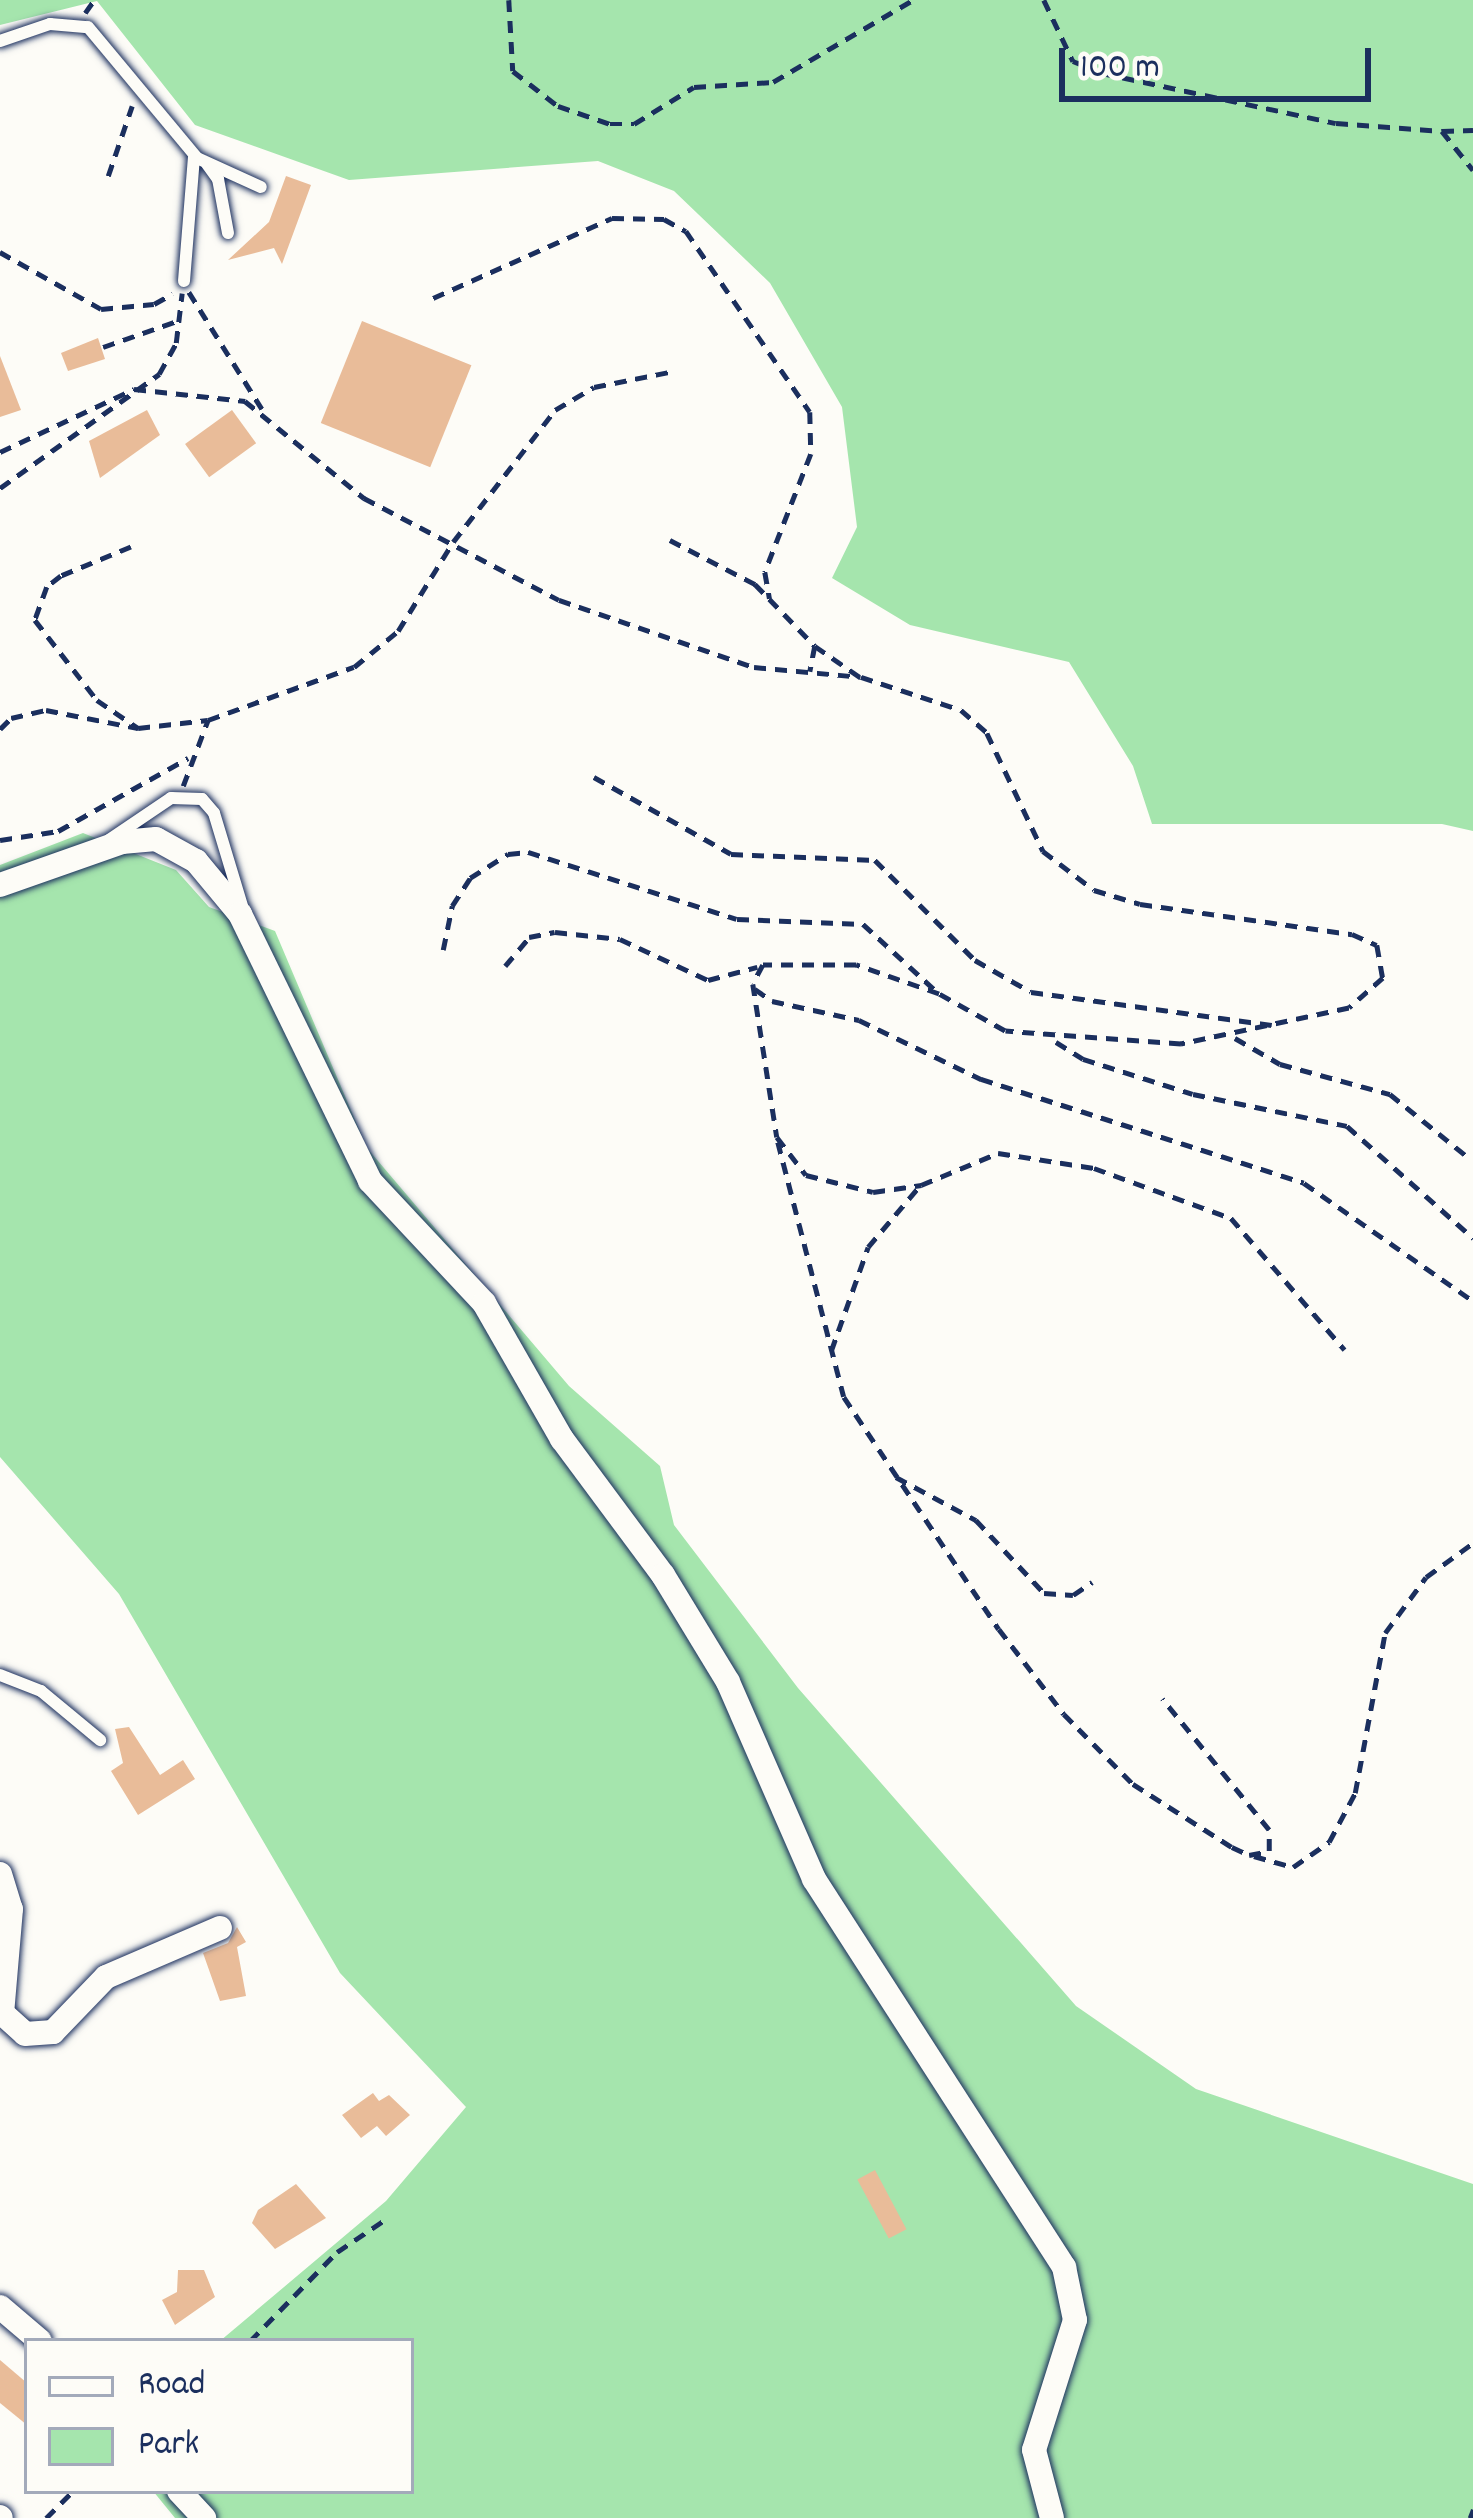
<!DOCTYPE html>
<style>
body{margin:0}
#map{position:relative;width:1473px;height:2518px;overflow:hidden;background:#fdfcf7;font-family:Dekko,sans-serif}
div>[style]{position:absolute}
.green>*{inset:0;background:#a5e5ad}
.building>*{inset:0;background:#e9bc99;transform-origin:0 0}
.path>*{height:4.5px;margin-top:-2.25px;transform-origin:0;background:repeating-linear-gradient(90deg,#1b2f5e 0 12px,transparent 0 21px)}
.roads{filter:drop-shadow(0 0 3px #1b2f5e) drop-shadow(0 0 3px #1b2f5e)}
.lane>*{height:12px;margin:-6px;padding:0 6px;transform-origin:6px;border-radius:6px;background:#fdfcf7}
.street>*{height:24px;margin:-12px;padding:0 12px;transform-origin:12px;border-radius:12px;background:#fdfcf7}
span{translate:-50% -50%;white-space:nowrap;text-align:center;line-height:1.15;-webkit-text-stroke:12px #fdfcf7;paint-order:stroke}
.legend{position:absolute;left:24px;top:2338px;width:390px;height:156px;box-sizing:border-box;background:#fdfcf7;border:3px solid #a3aaba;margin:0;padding:15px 21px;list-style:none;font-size:36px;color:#1b2f5e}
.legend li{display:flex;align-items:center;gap:24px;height:60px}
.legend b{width:60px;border:3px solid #a3aaba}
.scale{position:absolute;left:1059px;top:48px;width:312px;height:54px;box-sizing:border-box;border:6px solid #1b2f5e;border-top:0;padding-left:15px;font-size:36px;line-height:42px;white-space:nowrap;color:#1b2f5e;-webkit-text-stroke:9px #fdfcf7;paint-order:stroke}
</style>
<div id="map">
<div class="green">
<i style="clip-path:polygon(0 0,1473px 0,1473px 831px,1442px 824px,1152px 824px,1133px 766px,1069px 662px,910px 625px,832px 578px,857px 527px,842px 407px,770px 283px,674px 191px,598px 161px,349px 180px,195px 125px,97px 1px,0 25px)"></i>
<i style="clip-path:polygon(83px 833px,176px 870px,209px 907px,275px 931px,367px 1148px,569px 1386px,660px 1466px,674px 1525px,798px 1688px,1076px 2006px,1196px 2089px,1473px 2184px,1473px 2518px,175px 2518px,153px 2491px,411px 2491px,411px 2341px,220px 2341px,386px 2201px,466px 2107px,340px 1973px,119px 1594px,0 1457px,0 865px)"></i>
</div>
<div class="building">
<i style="clip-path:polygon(286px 176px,311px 185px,282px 264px,274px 248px,228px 260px,269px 222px)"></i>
<i style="left:362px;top:321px;width:118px;height:110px;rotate:22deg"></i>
<i style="clip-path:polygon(98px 338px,105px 359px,68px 371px,61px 353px)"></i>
<i style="clip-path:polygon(0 356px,21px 410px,0 417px)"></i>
<i style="clip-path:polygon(147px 410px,160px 435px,100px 478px,89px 441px)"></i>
<i style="left:232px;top:410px;width:41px;height:58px;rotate:54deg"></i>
<i style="clip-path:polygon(129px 1727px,160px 1775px,183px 1760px,195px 1779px,138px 1815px,111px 1771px,123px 1763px,115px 1729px)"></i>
<i style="clip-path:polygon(237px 1927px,246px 1942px,237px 1947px,246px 1996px,220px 2001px,203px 1953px,228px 1943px)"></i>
<i style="clip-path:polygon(373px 2093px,379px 2101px,389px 2095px,410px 2115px,386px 2136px,377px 2126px,361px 2138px,342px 2115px)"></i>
<i style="left:875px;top:2170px;width:67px;height:20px;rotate:62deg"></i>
<i style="clip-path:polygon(296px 2184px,326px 2218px,275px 2249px,252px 2223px,258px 2210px)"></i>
<i style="clip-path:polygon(178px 2270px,204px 2270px,215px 2297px,175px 2325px,162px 2300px,177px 2292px)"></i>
<i style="clip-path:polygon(0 2360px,27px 2383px,27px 2425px,0 2403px)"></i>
</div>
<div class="path">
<i style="left:509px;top:0;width:71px;rotate:86.8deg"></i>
<i style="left:513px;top:71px;width:57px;rotate:37.9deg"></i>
<i style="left:558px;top:106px;width:55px;rotate:19.1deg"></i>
<i style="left:610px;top:124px;width:24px"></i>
<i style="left:634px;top:124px;width:70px;rotate:-31.7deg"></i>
<i style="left:694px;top:87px;width:79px;rotate:-3.6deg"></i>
<i style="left:773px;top:82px;width:162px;rotate:-30.4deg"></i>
<i style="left:1044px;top:0;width:68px;rotate:64.6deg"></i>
<i style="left:1073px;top:61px;width:31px;rotate:22deg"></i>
<i style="left:1102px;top:73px;width:239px;rotate:12.1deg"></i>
<i style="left:1336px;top:123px;width:106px;rotate:4.3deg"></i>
<i style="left:1442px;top:131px;width:50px;rotate:51.5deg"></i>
<i style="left:85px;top:13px;width:16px;rotate:-55deg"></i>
<i style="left:1442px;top:131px;width:31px;rotate:-2deg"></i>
<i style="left:108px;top:176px;width:74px;rotate:-71.1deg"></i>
<i style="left:0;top:252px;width:116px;rotate:29.4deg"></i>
<i style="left:101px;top:309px;width:53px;rotate:-5.4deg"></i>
<i style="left:154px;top:304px;width:21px;rotate:-29deg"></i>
<i style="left:189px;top:292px;width:138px;rotate:58deg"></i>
<i style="left:433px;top:298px;width:196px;rotate:-24.1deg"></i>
<i style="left:612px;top:218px;width:52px;rotate:1.1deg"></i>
<i style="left:664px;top:219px;width:25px;rotate:29deg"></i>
<i style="left:686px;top:231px;width:219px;rotate:55.6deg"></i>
<i style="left:810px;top:412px;width:42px;rotate:88.6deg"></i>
<i style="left:811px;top:454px;width:127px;rotate:111.3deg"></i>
<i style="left:765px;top:572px;width:27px;rotate:80deg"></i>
<i style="left:103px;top:347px;width:78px;rotate:-19.4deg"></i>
<i style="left:0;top:452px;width:148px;rotate:-25.2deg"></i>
<i style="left:134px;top:389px;width:112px;rotate:6.2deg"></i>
<i style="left:245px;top:401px;width:154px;rotate:39.2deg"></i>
<i style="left:364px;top:498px;width:220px;rotate:27.6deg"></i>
<i style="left:559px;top:600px;width:206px;rotate:19deg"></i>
<i style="left:754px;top:667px;width:107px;rotate:5.3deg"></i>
<i style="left:861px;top:677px;width:105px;rotate:18.3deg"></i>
<i style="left:961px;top:710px;width:35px;rotate:41deg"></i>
<i style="left:987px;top:733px;width:131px;rotate:64.6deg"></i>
<i style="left:1043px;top:851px;width:64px;rotate:37.4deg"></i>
<i style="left:1094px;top:890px;width:48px;rotate:16.9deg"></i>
<i style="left:1140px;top:904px;width:214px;rotate:8.1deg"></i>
<i style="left:1352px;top:934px;width:27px;rotate:24deg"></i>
<i style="left:1377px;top:945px;width:34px;rotate:80deg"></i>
<i style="left:1383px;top:978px;width:45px;rotate:138.6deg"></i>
<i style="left:1349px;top:1008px;width:172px;rotate:167.9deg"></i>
<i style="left:1181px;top:1044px;width:176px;rotate:-175.8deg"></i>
<i style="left:1005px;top:1031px;width:76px;rotate:-150.7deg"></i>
<i style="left:939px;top:994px;width:88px;rotate:-160.7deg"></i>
<i style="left:856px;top:965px;width:93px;rotate:180deg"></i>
<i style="left:763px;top:965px;width:21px;rotate:118deg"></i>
<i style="left:753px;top:984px;width:155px;rotate:81.1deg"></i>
<i style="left:777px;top:1137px;width:48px;rotate:52.7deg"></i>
<i style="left:806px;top:1175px;width:69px;rotate:14.2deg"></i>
<i style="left:873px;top:1192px;width:49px;rotate:-8.3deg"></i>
<i style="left:921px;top:1185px;width:83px;rotate:-22.6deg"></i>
<i style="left:998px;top:1153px;width:97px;rotate:8.9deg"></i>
<i style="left:1094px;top:1168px;width:146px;rotate:20.1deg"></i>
<i style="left:1231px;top:1218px;width:174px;rotate:49.2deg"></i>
<i style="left:0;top:488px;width:196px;rotate:-35.6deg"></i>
<i style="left:159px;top:374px;width:35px;rotate:-61deg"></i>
<i style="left:176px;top:343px;width:50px;rotate:-83.2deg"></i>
<i style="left:670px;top:540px;width:96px;rotate:27.4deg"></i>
<i style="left:755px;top:584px;width:86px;rotate:45.9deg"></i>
<i style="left:815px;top:646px;width:26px;rotate:101deg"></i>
<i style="left:131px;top:547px;width:76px;rotate:157.5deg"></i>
<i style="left:61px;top:576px;width:18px;rotate:142deg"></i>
<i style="left:47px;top:587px;width:35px;rotate:110deg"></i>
<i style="left:35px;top:620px;width:101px;rotate:52.2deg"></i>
<i style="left:97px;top:700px;width:50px;rotate:34.3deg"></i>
<i style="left:815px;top:646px;width:55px;rotate:34.6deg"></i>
<i style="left:0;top:729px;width:16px;rotate:-45deg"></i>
<i style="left:11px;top:718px;width:36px;rotate:-13deg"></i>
<i style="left:46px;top:710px;width:94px;rotate:11.1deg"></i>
<i style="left:138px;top:728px;width:70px;rotate:-6.5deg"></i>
<i style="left:594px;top:777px;width:157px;rotate:29.3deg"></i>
<i style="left:731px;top:854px;width:144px;rotate:2.4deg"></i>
<i style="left:875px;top:860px;width:141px;rotate:45deg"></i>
<i style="left:975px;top:960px;width:64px;rotate:29.7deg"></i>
<i style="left:1031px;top:992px;width:243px;rotate:7.8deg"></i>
<i style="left:183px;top:786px;width:71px;rotate:-69.3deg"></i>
<i style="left:208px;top:720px;width:155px;rotate:-20deg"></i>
<i style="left:354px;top:667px;width:57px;rotate:-39.3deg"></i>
<i style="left:398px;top:631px;width:105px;rotate:-58.3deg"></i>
<i style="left:453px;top:542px;width:167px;rotate:-52.3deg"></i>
<i style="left:555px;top:410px;width:45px;rotate:-30.5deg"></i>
<i style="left:594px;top:387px;width:76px;rotate:-11.3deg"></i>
<i style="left:0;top:840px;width:59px;rotate:-8.8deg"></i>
<i style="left:58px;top:831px;width:149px;rotate:-29.3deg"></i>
<i style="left:443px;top:950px;width:45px;rotate:-78.4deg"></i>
<i style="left:452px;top:906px;width:33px;rotate:-57deg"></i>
<i style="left:470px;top:878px;width:45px;rotate:-32.3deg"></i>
<i style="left:508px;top:854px;width:20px;rotate:-6deg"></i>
<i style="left:528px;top:852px;width:219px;rotate:17.8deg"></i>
<i style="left:737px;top:919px;width:126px;rotate:2.3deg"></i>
<i style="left:863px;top:924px;width:98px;rotate:42.5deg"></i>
<i style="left:505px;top:966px;width:38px;rotate:-50deg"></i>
<i style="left:529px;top:937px;width:26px;rotate:-11deg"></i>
<i style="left:555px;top:932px;width:65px;rotate:6.1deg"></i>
<i style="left:620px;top:939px;width:97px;rotate:25deg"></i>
<i style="left:708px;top:980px;width:51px;rotate:-14.9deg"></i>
<i style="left:755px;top:989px;width:21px;rotate:35deg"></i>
<i style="left:772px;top:1001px;width:89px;rotate:12.3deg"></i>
<i style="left:859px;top:1020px;width:136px;rotate:25.8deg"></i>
<i style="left:981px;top:1079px;width:339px;rotate:17.8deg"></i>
<i style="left:1304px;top:1183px;width:206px;rotate:34.9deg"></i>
<i style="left:1235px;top:1038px;width:52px;rotate:30deg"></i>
<i style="left:1280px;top:1064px;width:114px;rotate:15.3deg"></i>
<i style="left:1390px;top:1094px;width:102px;rotate:39deg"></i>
<i style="left:1056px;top:1042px;width:32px;rotate:32deg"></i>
<i style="left:1083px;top:1059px;width:115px;rotate:17.7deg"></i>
<i style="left:1193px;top:1094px;width:157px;rotate:11.7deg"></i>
<i style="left:1347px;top:1126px;width:169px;rotate:41.6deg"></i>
<i style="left:778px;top:1142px;width:263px;rotate:75.5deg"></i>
<i style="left:844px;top:1397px;width:279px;rotate:56.3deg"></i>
<i style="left:999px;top:1629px;width:107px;rotate:52.6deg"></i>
<i style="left:1064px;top:1714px;width:98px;rotate:45.4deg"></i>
<i style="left:1133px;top:1784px;width:117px;rotate:32.5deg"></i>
<i style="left:1232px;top:1847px;width:19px;rotate:25deg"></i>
<i style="left:1249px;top:1855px;width:20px;rotate:-11deg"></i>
<i style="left:1269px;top:1851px;width:21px;rotate:-90deg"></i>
<i style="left:1269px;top:1830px;width:169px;rotate:-129.2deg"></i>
<i style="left:831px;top:1351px;width:110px;rotate:-70.4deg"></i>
<i style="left:868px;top:1247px;width:76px;rotate:-49.8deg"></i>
<i style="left:896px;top:1477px;width:91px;rotate:28.3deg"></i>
<i style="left:976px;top:1520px;width:100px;rotate:47deg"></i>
<i style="left:1044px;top:1593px;width:29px;rotate:4deg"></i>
<i style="left:1073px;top:1595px;width:23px;rotate:-34deg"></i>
<i style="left:1254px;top:1856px;width:41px;rotate:15.8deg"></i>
<i style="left:1293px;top:1867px;width:44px;rotate:-34.8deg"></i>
<i style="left:1329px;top:1842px;width:55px;rotate:-62deg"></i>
<i style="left:1355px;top:1793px;width:163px;rotate:-79.4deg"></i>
<i style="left:1385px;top:1633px;width:69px;rotate:-53.8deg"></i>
<i style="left:1426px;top:1577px;width:58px;rotate:-35.9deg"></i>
<i style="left:250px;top:2341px;width:124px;rotate:-45.7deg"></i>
<i style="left:337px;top:2252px;width:59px;rotate:-34deg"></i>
<i style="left:46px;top:2518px;width:38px;rotate:-45deg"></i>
<i style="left:1470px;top:2518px;width:9px;rotate:-69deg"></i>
</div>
<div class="roads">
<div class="lane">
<i style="left:0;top:41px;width:53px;rotate:-18.8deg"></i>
<i style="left:50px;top:24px;width:38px;rotate:5deg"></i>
<i style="left:88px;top:27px;width:170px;rotate:50.2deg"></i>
<i style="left:197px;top:158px;width:70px;rotate:24.4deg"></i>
<i style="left:207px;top:164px;width:19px;rotate:54deg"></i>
<i style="left:218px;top:179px;width:55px;rotate:79.5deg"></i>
<i style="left:184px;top:281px;width:124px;rotate:-85.4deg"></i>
<i style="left:109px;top:840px;width:75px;rotate:-34.1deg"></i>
<i style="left:171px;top:798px;width:31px;rotate:2deg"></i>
<i style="left:202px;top:799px;width:18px;rotate:49deg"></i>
<i style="left:214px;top:813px;width:100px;rotate:73.2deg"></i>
<i style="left:0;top:1675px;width:44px;rotate:21.3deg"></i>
<i style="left:41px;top:1691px;width:77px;rotate:39.7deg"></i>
</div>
<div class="street">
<i style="left:0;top:885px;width:129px;rotate:-19.4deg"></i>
<i style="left:122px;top:842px;width:34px;rotate:-5deg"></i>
<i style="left:156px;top:839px;width:46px;rotate:28.8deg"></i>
<i style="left:196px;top:861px;width:69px;rotate:50.3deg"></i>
<i style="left:240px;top:914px;width:297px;rotate:64deg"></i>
<i style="left:370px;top:1181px;width:167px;rotate:46.9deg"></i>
<i style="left:484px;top:1303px;width:157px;rotate:60.2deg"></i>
<i style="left:562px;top:1439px;width:169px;rotate:53.4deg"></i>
<i style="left:663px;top:1575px;width:125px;rotate:58.7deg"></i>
<i style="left:728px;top:1682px;width:215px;rotate:66.4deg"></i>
<i style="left:814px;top:1879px;width:462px;rotate:57.2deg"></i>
<i style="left:1064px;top:2267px;width:54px;rotate:78.3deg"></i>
<i style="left:1075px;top:2320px;width:136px;rotate:107.5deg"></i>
<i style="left:1034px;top:2450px;width:70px;rotate:75.2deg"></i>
<i style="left:0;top:1874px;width:37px;rotate:73deg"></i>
<i style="left:11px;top:1909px;width:104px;rotate:94.9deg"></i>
<i style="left:2px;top:2013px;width:31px;rotate:42deg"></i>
<i style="left:25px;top:2034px;width:28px;rotate:-4deg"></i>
<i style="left:53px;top:2032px;width:76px;rotate:-46.1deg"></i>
<i style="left:106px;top:1977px;width:124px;rotate:-23.3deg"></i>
<i style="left:0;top:2307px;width:52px;rotate:40.4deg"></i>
<i style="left:179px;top:2491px;width:37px;rotate:47deg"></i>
<i style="left:0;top:2517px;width:1px;rotate:45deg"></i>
</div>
</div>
<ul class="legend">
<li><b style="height:15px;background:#fdfcf7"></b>Road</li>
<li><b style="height:33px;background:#a5e5ad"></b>Park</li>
</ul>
<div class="scale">100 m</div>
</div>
